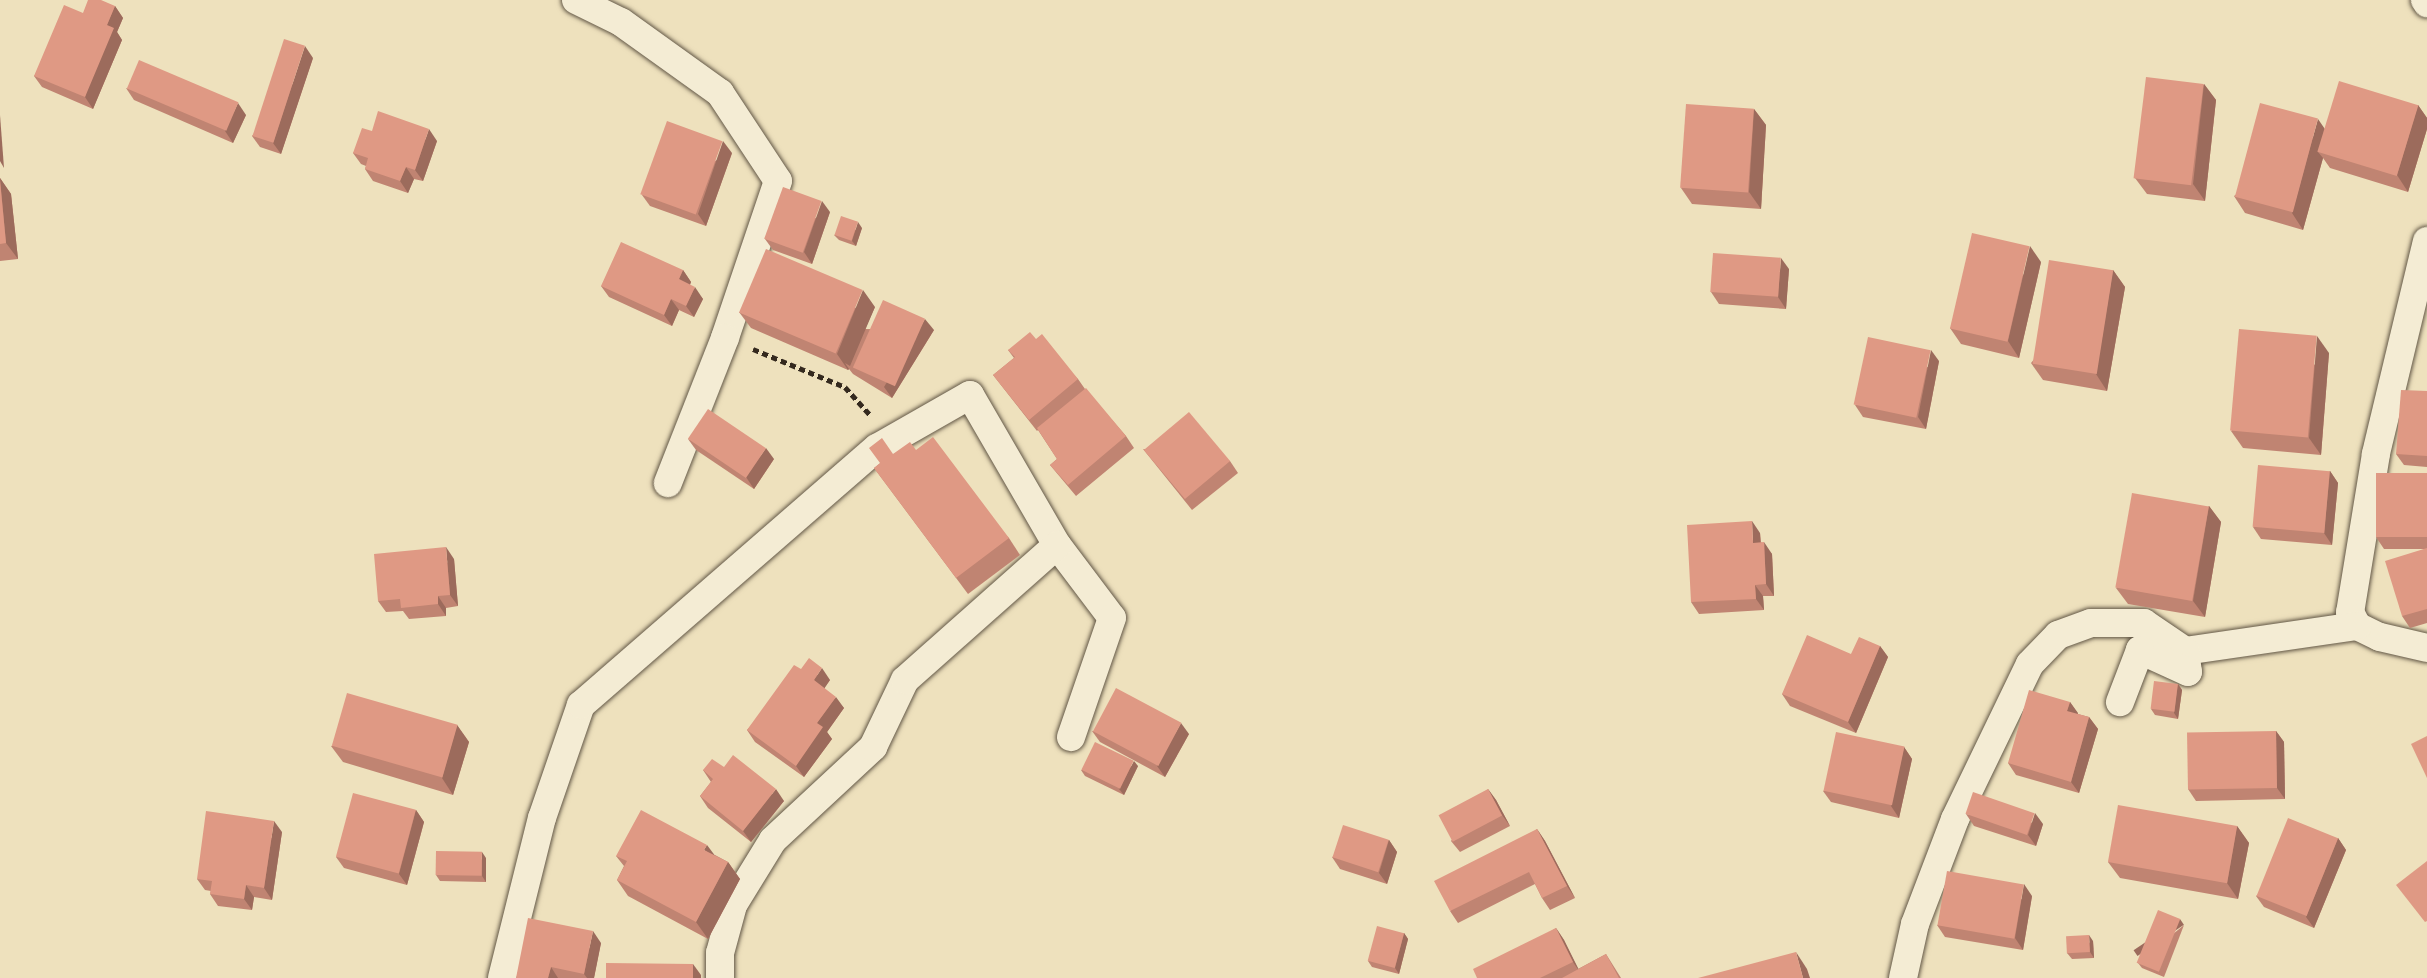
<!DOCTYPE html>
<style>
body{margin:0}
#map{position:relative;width:2427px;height:978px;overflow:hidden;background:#eee1bd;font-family:"IM FELL French Canon",serif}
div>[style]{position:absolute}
.path>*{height:5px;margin-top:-2.5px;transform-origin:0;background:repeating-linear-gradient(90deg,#34291e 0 6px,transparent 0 10px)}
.roads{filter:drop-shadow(0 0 2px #625746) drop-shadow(0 0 2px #625746)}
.minor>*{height:28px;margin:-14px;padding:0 14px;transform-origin:14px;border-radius:14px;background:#f4ecd4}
.wall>*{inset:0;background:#c08472}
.shaded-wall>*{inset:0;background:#9c6b5c;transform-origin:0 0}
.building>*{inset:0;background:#df9984;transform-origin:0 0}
span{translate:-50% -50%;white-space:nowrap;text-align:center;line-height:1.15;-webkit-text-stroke:8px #f4ecd4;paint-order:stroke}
</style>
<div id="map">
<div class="path">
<i style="left:753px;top:349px;width:100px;rotate:22.4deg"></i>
<i style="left:845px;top:387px;width:39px;rotate:48deg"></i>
</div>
<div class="roads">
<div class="minor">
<i style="left:576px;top:0;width:50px;rotate:26.1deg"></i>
<i style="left:621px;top:22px;width:122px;rotate:35.6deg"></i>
<i style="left:720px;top:93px;width:105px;rotate:56.6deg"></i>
<i style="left:778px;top:181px;width:166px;rotate:108.7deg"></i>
<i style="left:725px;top:338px;width:156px;rotate:111.5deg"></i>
<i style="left:2425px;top:0;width:4px;rotate:56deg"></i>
<i style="left:2427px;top:241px;width:219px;rotate:103.5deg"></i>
<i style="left:2376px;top:454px;width:160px;rotate:99.3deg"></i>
<i style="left:2350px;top:612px;width:16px;rotate:63deg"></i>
<i style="left:2357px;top:626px;width:25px;rotate:26deg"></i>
<i style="left:2380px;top:637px;width:48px;rotate:13.2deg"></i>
<i style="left:2185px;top:651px;width:174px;rotate:-8.3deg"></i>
<i style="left:502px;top:978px;width:165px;rotate:-76deg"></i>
<i style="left:542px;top:818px;width:120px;rotate:-71deg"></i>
<i style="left:581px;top:705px;width:392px;rotate:-41deg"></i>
<i style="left:877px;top:448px;width:107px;rotate:-29.7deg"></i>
<i style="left:970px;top:395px;width:173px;rotate:59.9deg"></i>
<i style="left:1057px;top:545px;width:91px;rotate:53deg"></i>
<i style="left:1112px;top:618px;width:126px;rotate:109deg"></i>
<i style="left:720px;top:978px;width:25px;rotate:-90deg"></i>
<i style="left:720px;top:953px;width:50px;rotate:-74.8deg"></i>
<i style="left:733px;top:905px;width:76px;rotate:-58.4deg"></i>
<i style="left:773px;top:840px;width:137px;rotate:-42.9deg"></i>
<i style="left:873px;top:747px;width:74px;rotate:-64.5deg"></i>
<i style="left:905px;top:680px;width:203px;rotate:-41.6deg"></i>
<i style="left:1903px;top:978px;width:55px;rotate:-77.5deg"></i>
<i style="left:1915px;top:924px;width:112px;rotate:-69.1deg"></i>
<i style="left:1955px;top:819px;width:172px;rotate:-64.2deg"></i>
<i style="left:2030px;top:664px;width:40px;rotate:-46deg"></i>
<i style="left:2058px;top:635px;width:35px;rotate:-20deg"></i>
<i style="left:2091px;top:623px;width:53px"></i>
<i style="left:2144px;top:623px;width:50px;rotate:34.3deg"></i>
<i style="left:2185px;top:651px;width:21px;rotate:82deg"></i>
<i style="left:2188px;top:672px;width:53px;rotate:-155.4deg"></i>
<i style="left:2140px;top:650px;width:56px;rotate:111deg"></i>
</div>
</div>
<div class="wall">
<i style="clip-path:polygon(115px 6px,123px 18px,117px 32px,122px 40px,93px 109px,42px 87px,34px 76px,83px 13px)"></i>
<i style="clip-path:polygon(313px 58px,281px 154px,260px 147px,252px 136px)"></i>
<i style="clip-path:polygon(2204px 84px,2216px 100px,2205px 201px,2147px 194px,2135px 178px)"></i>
<i style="clip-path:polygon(126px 88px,246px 115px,233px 143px,134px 100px)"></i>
<i style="clip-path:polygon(2418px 105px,2427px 118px,2427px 129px,2408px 192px,2330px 168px,2323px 158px,2303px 230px,2245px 213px,2234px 196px,2325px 129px)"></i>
<i style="clip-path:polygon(1754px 109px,1766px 125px,1761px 209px,1692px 204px,1681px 188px)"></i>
<i style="clip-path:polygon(372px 131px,437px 141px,423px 181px,414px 179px,408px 193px,373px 181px,365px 169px,366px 166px,361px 164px,353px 153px)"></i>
<i style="clip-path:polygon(732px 153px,706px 226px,650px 206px,642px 195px)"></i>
<i style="clip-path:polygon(0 178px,11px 194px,18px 259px,0 261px)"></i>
<i style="clip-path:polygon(830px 212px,812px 264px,773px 250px,765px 239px)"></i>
<i style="clip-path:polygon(862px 228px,856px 246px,839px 240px,834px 235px)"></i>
<i style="clip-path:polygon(2041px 262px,2019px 358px,1961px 344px,1950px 328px)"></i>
<i style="clip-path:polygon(1789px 269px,1786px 309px,1719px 304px,1711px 292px)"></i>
<i style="clip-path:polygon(683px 270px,691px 282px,690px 285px,703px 299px,694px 317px,679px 310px,672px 326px,609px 297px,601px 286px)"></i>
<i style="clip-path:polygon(2113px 270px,2125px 287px,2107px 391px,2043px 380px,2031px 363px)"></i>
<i style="clip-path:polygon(875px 307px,865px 329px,934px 330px,892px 398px,853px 374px,849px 369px,848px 370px,751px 328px,739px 312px)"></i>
<i style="clip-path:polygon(1036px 339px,1078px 379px,1085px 389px,1126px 436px,1134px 448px,1076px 496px,1050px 465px,1057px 459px,1038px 430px,1037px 431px,993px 375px,1014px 358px,1008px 350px)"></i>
<i style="clip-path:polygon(2329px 353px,2321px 455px,2243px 448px,2231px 431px)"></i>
<i style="clip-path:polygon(1939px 361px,1926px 429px,1863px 417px,1855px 405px)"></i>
<i style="clip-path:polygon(2427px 391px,2427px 467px,2404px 465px,2396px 454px)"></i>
<i style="clip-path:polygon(688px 439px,774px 459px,754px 489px,696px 450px)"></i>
<i style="clip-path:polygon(1143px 449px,1230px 461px,1238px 473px,1192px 510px)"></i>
<i style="clip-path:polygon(916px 450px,1009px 538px,1020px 555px,968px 594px,874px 468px,893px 454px)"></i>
<i style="clip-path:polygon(2330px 471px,2338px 483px,2332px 545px,2261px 539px,2253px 527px)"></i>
<i style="clip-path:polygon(2427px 473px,2427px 623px,2410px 628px,2402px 616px,2425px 549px,2384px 549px,2376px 537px)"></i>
<i style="clip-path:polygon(2209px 506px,2221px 522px,2205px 617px,2128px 604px,2116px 588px)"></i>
<i style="clip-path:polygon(1760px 533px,1761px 542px,1772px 554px,1774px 596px,1763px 596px,1764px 610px,1699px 614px,1691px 602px)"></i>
<i style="clip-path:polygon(454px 559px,458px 606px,446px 608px,446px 616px,409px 619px,403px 611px,386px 612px,378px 601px)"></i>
<i style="clip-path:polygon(1880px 646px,1888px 657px,1856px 733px,1790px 706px,1782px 694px,1851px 654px)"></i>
<i style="clip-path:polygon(801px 669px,830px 680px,824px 688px,844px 708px,827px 732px,832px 739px,804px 777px,755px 742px,747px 730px)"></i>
<i style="clip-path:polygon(2178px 684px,2182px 690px,2178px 719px,2155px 715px,2151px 709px)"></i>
<i style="clip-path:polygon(2070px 702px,2078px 714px,2089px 717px,2098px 729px,2079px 793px,2016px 775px,2008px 763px)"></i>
<i style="clip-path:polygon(457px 725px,469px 742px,453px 795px,343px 762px,331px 746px)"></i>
<i style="clip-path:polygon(1092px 731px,1189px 734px,1165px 777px,1100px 742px)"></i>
<i style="clip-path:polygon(2276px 731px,2284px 742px,2285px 799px,2196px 801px,2188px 789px)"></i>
<i style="clip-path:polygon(1904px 747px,1912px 759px,1899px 818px,1831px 802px,1823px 791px)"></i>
<i style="clip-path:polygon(1138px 766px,1124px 795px,1085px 776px,1081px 770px)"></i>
<i style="clip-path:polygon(724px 767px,784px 801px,751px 842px,708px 808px,700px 796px,711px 782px,703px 770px)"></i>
<i style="clip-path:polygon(1488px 789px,1496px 800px,1510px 826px,1460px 852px,1451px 841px)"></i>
<i style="clip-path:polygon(416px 810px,424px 822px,407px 885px,344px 868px,336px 857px)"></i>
<i style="clip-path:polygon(1966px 814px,2043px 824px,2036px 846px,1974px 826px)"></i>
<i style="clip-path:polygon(2237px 826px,2249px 843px,2238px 899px,2120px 878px,2108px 862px)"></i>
<i style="clip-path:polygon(1537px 829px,1545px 841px,1575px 898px,1550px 910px,1542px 898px,1535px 884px,1458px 923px,1450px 911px)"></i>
<i style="clip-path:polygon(282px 832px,272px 900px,254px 897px,252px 910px,218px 906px,210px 894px,211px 891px,205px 890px,197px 879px)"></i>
<i style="clip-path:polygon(2338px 838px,2346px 850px,2314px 928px,2264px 907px,2256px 896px)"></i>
<i style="clip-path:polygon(1389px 840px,1397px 852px,1387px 884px,1340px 869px,1332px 857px)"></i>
<i style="clip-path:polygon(715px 855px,728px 862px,740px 879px,708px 939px,628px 896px,617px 880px,624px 866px,616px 856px)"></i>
<i style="clip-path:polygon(486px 858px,486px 882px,440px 881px,436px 875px)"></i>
<i style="clip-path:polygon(2032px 896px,2023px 950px,1945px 937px,1937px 925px)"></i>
<i style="clip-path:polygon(2184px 925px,2164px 977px,2142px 968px,2138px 963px)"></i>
<i style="clip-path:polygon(1556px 928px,1564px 940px,1578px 969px,1606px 954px,1621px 978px,1477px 978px)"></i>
<i style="clip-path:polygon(1404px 933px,1408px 939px,1399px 974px,1372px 967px,1368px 961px)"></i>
<i style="clip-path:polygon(2093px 941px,2094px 958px,2072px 959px,2067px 953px)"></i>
<i style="clip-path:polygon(601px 943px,594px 978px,516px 978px)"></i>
</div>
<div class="shaded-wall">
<i style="clip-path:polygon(115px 6px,123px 18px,117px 32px,122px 40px,93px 109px,85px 97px,107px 25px)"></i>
<i style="clip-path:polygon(305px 46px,313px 58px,281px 154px,273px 143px)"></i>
<i style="clip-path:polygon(2204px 84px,2216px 100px,2205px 201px,2193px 184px)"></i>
<i style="clip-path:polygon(238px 103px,246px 115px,233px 143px,225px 131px)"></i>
<i style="clip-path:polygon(2418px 105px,2427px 118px,2427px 129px,2408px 192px,2397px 175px)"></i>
<i style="clip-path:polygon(1754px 109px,1766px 125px,1761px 209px,1749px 192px)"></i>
<i style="clip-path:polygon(0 115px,4px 168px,0 161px)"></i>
<i style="clip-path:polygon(2318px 119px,2329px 135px,2318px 152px,2323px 158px,2303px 230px,2292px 213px)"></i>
<i style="clip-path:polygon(429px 129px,437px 141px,423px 181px,415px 170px)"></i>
<i style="clip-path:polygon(723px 141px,732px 153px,706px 226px,698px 214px)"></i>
<i style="clip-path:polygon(406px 167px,414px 179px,408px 193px,400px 181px)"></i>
<i style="clip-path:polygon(0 178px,11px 194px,18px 259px,6px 243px)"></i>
<i style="clip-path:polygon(822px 201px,830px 212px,812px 264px,804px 252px)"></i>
<i style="clip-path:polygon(858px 222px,862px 228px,856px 246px,852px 241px)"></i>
<i style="clip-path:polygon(2030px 246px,2041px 262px,2019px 358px,2008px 341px)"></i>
<i style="clip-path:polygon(1781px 258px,1789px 269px,1786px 309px,1778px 297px)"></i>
<i style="clip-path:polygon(683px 270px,691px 282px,687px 291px,679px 279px)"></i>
<i style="clip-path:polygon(2113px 270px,2125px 287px,2107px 391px,2096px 374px)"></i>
<i style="clip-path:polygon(695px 287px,703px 299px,694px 317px,686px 306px)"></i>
<i style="clip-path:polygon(863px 290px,875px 307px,850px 366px,845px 363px,849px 369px,848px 370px,837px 354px)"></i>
<i style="clip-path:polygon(671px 299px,679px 310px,672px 326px,664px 315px)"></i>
<i style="clip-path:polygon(925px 319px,934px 330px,892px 398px,884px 387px)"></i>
<i style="clip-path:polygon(2317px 336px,2329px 353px,2321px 455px,2309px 438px)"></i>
<i style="clip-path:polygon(1931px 350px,1939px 361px,1926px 429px,1918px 417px)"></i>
<i style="clip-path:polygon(766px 448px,774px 459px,754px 489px,746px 477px)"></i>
<i style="clip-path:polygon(2330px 471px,2338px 483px,2332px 545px,2324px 533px)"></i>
<i style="clip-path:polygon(2209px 506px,2221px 522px,2205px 617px,2193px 601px)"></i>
<i style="clip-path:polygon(1752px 521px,1760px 533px,1761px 554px,1753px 543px)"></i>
<i style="clip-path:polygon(1764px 542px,1772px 554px,1774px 596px,1766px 584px)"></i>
<i style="clip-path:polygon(446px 547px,454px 559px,458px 606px,450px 595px)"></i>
<i style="clip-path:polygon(1755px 585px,1763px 596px,1764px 610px,1756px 599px)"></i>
<i style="clip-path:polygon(438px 596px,446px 608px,446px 616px,438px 604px)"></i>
<i style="clip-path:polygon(1880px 646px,1888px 657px,1856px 733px,1848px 722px)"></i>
<i style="clip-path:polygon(822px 668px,830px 680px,822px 692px,814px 680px)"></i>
<i style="clip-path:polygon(2178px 684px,2182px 690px,2178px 719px,2174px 713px)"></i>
<i style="clip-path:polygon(836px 697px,844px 708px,827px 732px,832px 739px,804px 777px,796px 766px,817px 723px)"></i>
<i style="clip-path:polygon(2070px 702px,2078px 713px,2075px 723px,2067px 711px)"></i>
<i style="clip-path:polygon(2089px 717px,2098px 729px,2079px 793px,2071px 782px)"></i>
<i style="clip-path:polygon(1181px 723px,1189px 734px,1165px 777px,1157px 766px)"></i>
<i style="clip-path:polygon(457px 725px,469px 742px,453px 795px,442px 778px)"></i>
<i style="clip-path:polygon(2276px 731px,2284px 742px,2285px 799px,2277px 788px)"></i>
<i style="clip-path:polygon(1904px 747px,1912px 759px,1899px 818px,1891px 806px)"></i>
<i style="clip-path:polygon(1134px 761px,1138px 766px,1124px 795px,1119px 789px)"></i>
<i style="clip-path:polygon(776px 789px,784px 801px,751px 842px,743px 831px)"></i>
<i style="clip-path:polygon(1488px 789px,1496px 800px,1510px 826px,1502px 815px)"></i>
<i style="clip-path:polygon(416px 810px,424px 822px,407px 885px,399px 874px)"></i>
<i style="clip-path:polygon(2035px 813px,2043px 824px,2036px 846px,2028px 835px)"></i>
<i style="clip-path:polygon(274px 821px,282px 832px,272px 900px,264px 888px)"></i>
<i style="clip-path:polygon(2237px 826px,2249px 843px,2238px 899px,2227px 883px)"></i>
<i style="clip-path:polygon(1537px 829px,1545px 841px,1575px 898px,1567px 886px)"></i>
<i style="clip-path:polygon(2338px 838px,2346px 850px,2314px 928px,2306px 917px)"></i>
<i style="clip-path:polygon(1389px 840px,1397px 852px,1387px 884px,1379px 873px)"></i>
<i style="clip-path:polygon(707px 845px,719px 861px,704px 850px)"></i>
<i style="clip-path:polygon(482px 852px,486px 858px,486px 882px,482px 876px)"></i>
<i style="clip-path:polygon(728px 862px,740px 879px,708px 939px,696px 922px)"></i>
<i style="clip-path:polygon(2024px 884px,2032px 896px,2023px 950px,2015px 938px)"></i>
<i style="clip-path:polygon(246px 885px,254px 897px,252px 910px,244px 899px)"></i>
<i style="left:2180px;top:919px;width:7px;height:56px;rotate:56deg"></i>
<i style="clip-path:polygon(1556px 928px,1564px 940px,1581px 974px,1573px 962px)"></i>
<i style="clip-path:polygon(593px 931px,601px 943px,594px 978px,587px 978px,584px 974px)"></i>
<i style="clip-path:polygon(1404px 933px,1408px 939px,1399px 974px,1395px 968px)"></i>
<i style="clip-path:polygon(2089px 935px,2093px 941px,2094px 958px,2090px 952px)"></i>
<i style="clip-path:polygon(1796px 952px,1807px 969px,1810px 978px,1803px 978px)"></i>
<i style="clip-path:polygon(693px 964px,701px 975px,701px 978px,693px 978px)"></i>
<i style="clip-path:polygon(551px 967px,558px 978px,548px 978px)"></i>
</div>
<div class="building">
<i style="clip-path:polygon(88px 0,101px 0,115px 6px,107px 25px,114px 28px,85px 97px,34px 76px,64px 5px,83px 13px)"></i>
<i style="left:284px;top:39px;width:22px;height:102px;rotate:18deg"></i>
<i style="left:139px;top:60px;width:108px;height:31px;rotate:23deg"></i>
<i style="left:2146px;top:77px;width:58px;height:102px;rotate:7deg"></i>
<i style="left:2339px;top:81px;width:83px;height:74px;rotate:17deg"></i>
<i style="left:2260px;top:103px;width:60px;height:97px;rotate:15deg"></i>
<i style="left:1686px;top:104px;width:68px;height:84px;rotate:4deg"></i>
<i style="clip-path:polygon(378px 111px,429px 129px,415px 170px,406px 167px,400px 181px,365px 169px,368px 158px,353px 153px,362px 128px,372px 131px)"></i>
<i style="left:667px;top:121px;width:59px;height:78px;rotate:20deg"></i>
<i style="clip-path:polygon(0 181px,6px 243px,0 244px)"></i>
<i style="left:783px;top:187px;width:41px;height:55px;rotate:20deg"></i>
<i style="left:841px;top:216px;width:18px;height:20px;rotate:19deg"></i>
<i style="left:1972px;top:233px;width:59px;height:98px;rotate:13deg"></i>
<i style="clip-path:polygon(621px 242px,683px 270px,679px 279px,695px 287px,686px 306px,671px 299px,664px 315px,601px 286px)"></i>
<i style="left:766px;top:249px;width:105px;height:69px;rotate:23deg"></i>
<i style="left:1713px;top:253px;width:68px;height:39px;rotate:4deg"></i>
<i style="left:2049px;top:260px;width:65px;height:105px;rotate:9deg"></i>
<i style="left:883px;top:300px;width:46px;height:74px;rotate:24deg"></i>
<i style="left:2239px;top:329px;width:78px;height:102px;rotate:5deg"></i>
<i style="clip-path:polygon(1030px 332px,1036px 339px,1042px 334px,1078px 379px,1029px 420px,993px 375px,1015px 357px,1008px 350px)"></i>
<i style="left:1868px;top:337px;width:64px;height:69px;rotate:12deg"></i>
<i style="clip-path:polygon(1086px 388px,1126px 436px,1068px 485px,1050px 465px,1057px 459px,1037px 428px)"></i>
<i style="clip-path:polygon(2401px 390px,2427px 391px,2427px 456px,2396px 454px)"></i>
<i style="left:708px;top:409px;width:70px;height:36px;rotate:34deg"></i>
<i style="left:1189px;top:412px;width:64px;height:59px;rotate:50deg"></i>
<i style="clip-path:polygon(933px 437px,1009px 538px,956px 578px,874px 468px,880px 463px,869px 448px,882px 438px,893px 454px,910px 442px,916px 450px)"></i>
<i style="left:2258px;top:465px;width:72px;height:62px;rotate:5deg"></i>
<i style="left:2376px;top:473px;width:51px;height:64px"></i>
<i style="left:2132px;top:493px;width:78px;height:96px;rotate:10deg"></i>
<i style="clip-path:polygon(1752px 521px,1753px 543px,1764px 542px,1766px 584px,1755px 585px,1756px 599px,1691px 602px,1687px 525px)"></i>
<i style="clip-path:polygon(446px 547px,450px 595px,438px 596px,438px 604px,401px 608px,400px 599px,378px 601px,374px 554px)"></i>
<i style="clip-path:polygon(2427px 548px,2427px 609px,2402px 616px,2385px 561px)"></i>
<i style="clip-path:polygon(1807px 635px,1851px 654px,1859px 637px,1880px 646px,1848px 722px,1782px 694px)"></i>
<i style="clip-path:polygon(809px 658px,822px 668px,814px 680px,836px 697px,817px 723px,823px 727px,796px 766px,747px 730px,794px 665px,801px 669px)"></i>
<i style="left:2154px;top:681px;width:24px;height:28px;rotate:7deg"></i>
<i style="left:1116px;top:688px;width:74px;height:49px;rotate:28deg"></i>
<i style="clip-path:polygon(2029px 690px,2070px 702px,2067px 711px,2089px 717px,2071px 782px,2008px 763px)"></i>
<i style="left:347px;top:693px;width:115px;height:55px;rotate:16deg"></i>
<i style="left:2276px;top:731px;width:57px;height:89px;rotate:89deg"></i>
<i style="left:1836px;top:732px;width:70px;height:60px;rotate:12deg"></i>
<i style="clip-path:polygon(2427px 736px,2427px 778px,2411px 744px)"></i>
<i style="left:1095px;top:742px;width:43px;height:31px;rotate:26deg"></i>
<i style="clip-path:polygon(733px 755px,776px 789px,743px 831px,700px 796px,713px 779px,703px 770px,712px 759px,724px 767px)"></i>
<i style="left:1488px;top:789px;width:30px;height:56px;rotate:62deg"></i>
<i style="left:1973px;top:792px;width:65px;height:23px;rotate:19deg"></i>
<i style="left:353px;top:793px;width:65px;height:66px;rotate:15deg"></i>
<i style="left:2118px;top:805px;width:121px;height:58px;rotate:10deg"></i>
<i style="clip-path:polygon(641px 810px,707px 845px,704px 850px,728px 862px,696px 922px,617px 880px,627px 861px,616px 856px)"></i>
<i style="clip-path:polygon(206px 811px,274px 821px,264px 888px,246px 885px,244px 899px,210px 894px,212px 881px,197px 879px)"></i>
<i style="left:2288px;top:818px;width:54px;height:84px;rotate:22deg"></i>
<i style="left:1343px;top:825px;width:48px;height:34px;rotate:18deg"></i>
<i style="clip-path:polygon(1537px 829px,1567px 886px,1542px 898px,1529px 872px,1450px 911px,1434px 881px)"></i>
<i style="left:436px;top:851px;width:46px;height:24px;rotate:1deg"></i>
<i style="clip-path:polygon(2427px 861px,2427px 921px,2425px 922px,2396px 885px)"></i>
<i style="left:1947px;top:871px;width:78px;height:55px;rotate:10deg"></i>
<i style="left:2158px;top:910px;width:24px;height:57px;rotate:22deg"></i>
<i style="clip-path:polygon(528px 918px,593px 931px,584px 974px,551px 967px,548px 978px,516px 978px)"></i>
<i style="left:1377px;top:926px;width:28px;height:36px;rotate:15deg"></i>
<i style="clip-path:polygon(1556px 928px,1573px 962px,1540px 978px,1477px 978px,1473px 969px)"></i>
<i style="left:2089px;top:935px;width:17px;height:23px;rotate:87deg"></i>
<i style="clip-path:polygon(1796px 952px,1803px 978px,1698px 978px)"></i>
<i style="clip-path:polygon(1606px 954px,1619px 978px,1562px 978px)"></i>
<i style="clip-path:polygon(606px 963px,693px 964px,693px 978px,702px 978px,606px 978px)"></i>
</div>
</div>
